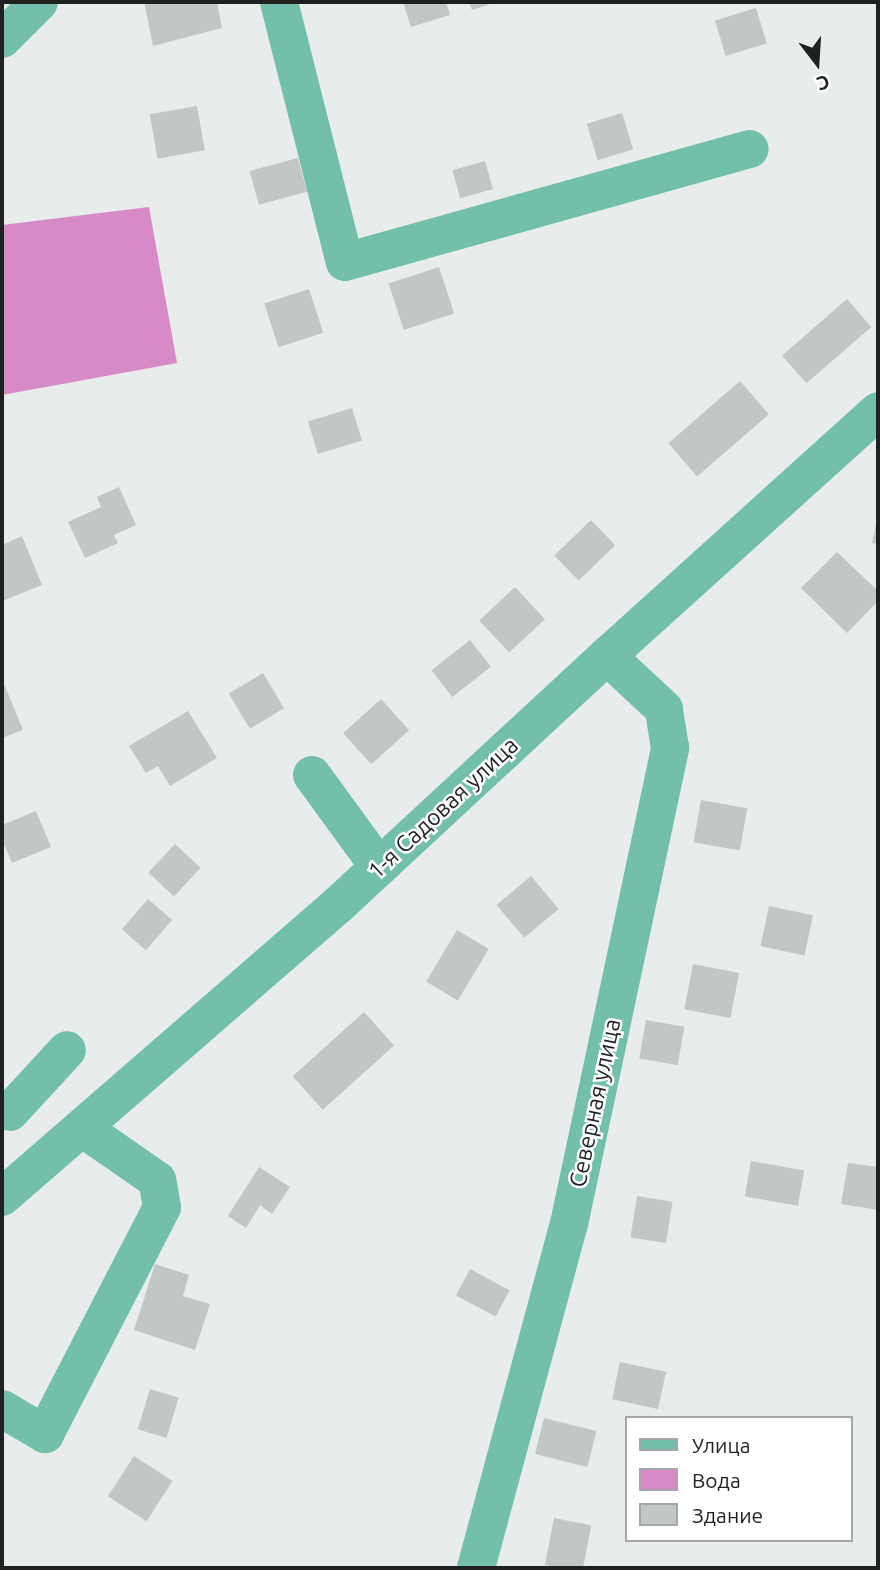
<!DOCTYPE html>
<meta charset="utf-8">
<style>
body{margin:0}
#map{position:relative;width:880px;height:1570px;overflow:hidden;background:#e8edeb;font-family:Ubuntu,sans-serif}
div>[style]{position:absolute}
.water>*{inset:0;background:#d78ac8}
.building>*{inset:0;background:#c2c7c6;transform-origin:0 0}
.minor>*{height:38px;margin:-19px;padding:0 19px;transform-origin:19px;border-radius:19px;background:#72c0ac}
span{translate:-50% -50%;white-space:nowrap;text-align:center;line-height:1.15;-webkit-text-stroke:5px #fff;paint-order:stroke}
.street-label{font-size:23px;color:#1f2121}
.frame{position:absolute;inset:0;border:4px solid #1f2121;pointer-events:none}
.legend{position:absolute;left:625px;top:1416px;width:228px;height:126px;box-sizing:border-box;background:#fff;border:2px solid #a5a6a6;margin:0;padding:9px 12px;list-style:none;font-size:21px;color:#1f2121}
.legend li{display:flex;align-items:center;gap:14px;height:35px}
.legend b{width:35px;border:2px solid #a5a6a6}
.north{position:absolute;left:782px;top:28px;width:70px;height:70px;-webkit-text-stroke:5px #fff;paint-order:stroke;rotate:163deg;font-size:19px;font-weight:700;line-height:28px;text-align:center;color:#1f2121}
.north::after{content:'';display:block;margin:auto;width:24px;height:32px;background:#1f2121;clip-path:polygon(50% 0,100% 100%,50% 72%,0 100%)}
</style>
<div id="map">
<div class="water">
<i style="clip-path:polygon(149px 207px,177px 363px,2px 395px,2px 225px)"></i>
</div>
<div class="building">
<i style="clip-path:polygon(144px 2px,217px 2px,222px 28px,153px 46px)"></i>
<i style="clip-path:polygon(403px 2px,446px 2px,450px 15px,411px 27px)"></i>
<i style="clip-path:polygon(469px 2px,496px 2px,472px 10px)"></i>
<i style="left:756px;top:8px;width:37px;height:43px;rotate:73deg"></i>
<i style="left:197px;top:106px;width:45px;height:48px;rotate:80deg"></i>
<i style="left:622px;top:113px;width:38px;height:37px;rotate:73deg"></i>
<i style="left:298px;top:158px;width:35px;height:50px;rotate:75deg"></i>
<i style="left:485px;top:161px;width:29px;height:34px;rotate:74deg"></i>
<i style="left:439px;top:267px;width:49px;height:53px;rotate:72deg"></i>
<i style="left:309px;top:289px;width:46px;height:47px;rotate:72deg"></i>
<i style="left:847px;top:299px;width:37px;height:86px;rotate:49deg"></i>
<i style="left:740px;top:381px;width:44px;height:95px;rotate:49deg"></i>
<i style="left:352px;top:408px;width:34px;height:46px;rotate:73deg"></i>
<i style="clip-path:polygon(119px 487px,136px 525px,114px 535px,118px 543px,85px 558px,68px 522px,101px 507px,97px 497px)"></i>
<i style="left:591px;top:520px;width:35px;height:51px;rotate:46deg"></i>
<i style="clip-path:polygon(877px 520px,878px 520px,878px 544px,872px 543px)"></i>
<i style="clip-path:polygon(22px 536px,42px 585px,2px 601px,2px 545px)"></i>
<i style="clip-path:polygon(837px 552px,878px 591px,878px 601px,847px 633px,801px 588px)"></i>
<i style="left:515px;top:587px;width:44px;height:49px;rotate:47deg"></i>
<i style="left:470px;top:640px;width:34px;height:49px;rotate:52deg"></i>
<i style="left:263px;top:673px;width:41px;height:40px;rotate:59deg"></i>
<i style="clip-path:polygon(2px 679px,23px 730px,2px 738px)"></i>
<i style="left:381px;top:699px;width:42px;height:51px;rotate:48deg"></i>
<i style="clip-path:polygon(188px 711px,217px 758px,170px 786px,158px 766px,146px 773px,129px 746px)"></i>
<i style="left:701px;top:800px;width:47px;height:43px;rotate:10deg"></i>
<i style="clip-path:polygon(36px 811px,51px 847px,12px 863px,2px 839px,2px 825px)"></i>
<i style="left:175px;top:844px;width:35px;height:39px;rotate:43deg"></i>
<i style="left:531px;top:876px;width:43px;height:45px;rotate:50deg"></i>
<i style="left:148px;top:899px;width:32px;height:40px;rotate:41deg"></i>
<i style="left:769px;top:906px;width:45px;height:41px;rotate:12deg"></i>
<i style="left:457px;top:930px;width:37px;height:60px;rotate:31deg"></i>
<i style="left:693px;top:964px;width:47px;height:46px;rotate:11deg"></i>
<i style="left:364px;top:1012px;width:45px;height:96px;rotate:48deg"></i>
<i style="left:646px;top:1020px;width:39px;height:39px;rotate:10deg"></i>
<i style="left:751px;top:1161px;width:54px;height:36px;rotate:10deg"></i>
<i style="clip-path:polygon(848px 1163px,878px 1167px,878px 1210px,841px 1204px)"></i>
<i style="clip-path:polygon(259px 1167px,290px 1187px,272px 1214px,260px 1205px,246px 1228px,228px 1216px)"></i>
<i style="left:637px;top:1196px;width:36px;height:42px;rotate:9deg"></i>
<i style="clip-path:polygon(155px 1264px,189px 1275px,183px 1296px,210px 1304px,195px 1350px,134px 1330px)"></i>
<i style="left:470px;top:1269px;width:45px;height:30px;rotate:28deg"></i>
<i style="left:620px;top:1362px;width:47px;height:38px;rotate:12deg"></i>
<i style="left:150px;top:1389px;width:30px;height:42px;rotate:17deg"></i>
<i style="left:544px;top:1418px;width:54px;height:37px;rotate:14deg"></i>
<i style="left:134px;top:1456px;width:46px;height:48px;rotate:33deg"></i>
<i style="left:554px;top:1518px;width:38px;height:48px;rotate:11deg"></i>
</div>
<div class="minor">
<i style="left:279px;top:2px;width:268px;rotate:75.8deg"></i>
<i style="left:345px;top:262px;width:420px;rotate:-15.6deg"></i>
<i style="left:2px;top:39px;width:52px;rotate:-45deg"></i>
<i style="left:312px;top:775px;width:114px;rotate:53.9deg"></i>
<i style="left:10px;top:1112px;width:84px;rotate:-47.4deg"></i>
<i style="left:2px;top:1197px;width:445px;rotate:-41deg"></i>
<i style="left:338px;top:905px;width:367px;rotate:-42.8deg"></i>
<i style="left:607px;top:656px;width:365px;rotate:-42.1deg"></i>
<i style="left:2px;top:1409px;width:50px;rotate:30.2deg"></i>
<i style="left:45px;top:1434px;width:255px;rotate:-62.7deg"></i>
<i style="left:162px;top:1207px;width:27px;rotate:-100deg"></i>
<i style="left:157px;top:1180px;width:91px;rotate:-145.3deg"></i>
<i style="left:476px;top:1568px;width:356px;rotate:-74.9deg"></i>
<i style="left:569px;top:1224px;width:487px;rotate:-78deg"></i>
<i style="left:670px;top:748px;width:39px;rotate:-99deg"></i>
<i style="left:664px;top:709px;width:78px;rotate:-137.1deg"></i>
</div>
<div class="street-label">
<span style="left:443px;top:808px;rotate:-43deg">1-я Садовая улица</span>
<span style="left:595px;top:1103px;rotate:-78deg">Северная улица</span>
</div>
<div class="frame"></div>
<ul class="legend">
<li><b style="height:9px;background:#72c0ac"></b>Улица</li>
<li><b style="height:19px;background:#d78ac8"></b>Вода</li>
<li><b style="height:19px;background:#c2c7c6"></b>Здание</li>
</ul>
<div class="north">С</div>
</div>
